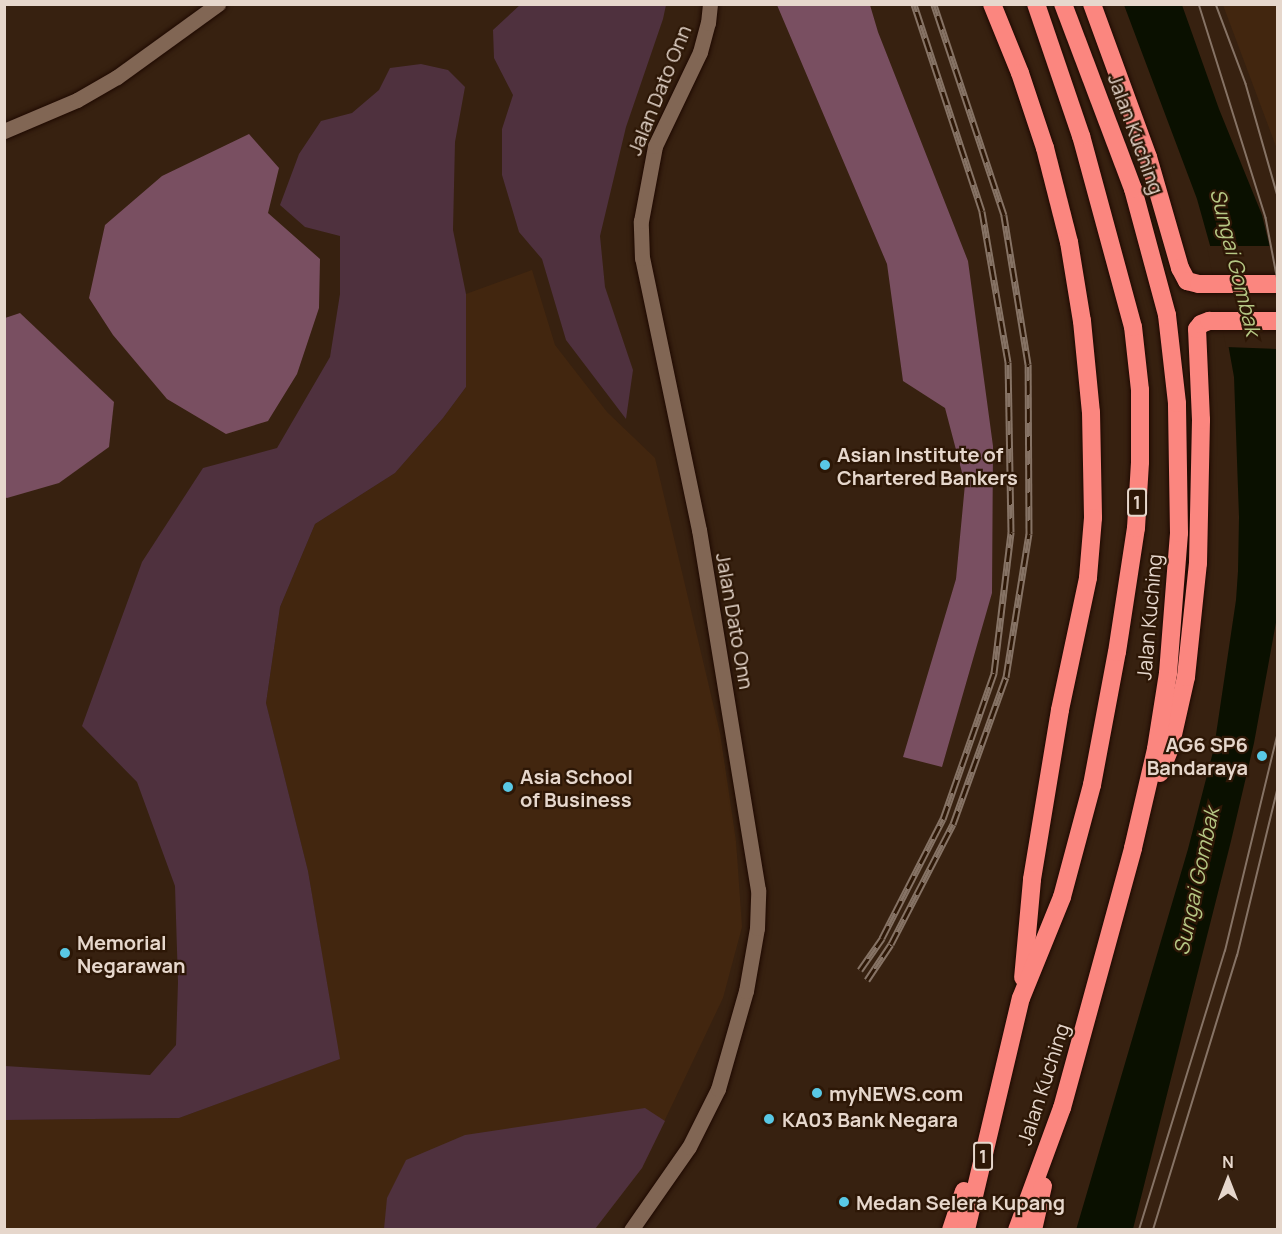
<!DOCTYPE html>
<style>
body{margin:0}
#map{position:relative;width:1282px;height:1234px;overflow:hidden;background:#372110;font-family:Manrope,sans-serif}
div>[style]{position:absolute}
.built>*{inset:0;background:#42260f}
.green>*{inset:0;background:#4f313e}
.forest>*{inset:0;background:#794f61}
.water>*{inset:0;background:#0a1000}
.pier>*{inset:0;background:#372110}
.roads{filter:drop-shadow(0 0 2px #1e0900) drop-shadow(0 0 2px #1e0900)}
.secondary>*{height:15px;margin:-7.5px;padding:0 7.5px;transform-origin:7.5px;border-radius:7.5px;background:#816654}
.highway>*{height:18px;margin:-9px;padding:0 9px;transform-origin:9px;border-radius:9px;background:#fb867f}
.tram>*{height:1.5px;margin:-0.75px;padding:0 0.75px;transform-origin:0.75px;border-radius:0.75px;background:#867365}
.rail>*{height:7px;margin-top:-3.5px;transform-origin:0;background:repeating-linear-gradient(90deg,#2d1706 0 14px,#867365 0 28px);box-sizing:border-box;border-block:2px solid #867365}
.dots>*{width:16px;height:16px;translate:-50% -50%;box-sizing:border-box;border:3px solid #2d1706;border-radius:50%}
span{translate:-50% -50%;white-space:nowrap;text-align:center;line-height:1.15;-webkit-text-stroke:4.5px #2d1706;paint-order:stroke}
.shield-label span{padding:2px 4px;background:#2d1706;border:2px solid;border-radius:4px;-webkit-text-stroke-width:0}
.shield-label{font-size:18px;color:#e6d7cc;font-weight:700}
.street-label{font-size:20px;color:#e6d7cc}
.poi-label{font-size:20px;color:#e6d7cc;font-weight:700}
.left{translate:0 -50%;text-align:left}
.right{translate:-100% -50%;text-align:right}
.water-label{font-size:21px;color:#b6c885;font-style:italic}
.frame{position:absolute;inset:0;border:6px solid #e6d7cc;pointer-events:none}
.north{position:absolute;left:1198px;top:1150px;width:60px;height:60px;-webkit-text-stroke:4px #2d1706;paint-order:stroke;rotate:0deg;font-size:16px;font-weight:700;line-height:24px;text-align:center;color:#e6d7cc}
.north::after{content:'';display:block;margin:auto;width:21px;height:27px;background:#e6d7cc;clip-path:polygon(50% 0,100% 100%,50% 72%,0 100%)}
</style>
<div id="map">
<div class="built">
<i style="clip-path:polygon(1223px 5px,1277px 5px,1277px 149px)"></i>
<i style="clip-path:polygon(532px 270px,555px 345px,607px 412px,655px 458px,720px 733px,736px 841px,742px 927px,723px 998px,642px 1168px,595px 1229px,5px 1229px,4px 1120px,179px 1118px,339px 1059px,308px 871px,266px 703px,280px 607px,315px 524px,395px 473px,443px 418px,466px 387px,466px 294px)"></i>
</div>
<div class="green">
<i style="clip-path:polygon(521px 4px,666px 5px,663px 19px,626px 127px,600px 236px,605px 287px,633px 370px,626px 419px,566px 340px,542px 259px,519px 232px,502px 175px,502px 129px,513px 95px,494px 58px,493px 30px)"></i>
<i style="clip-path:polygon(421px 64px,448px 70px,465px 87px,455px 142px,453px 230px,466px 294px,466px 387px,443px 418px,395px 473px,315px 524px,280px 607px,266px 703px,308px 871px,340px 1059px,179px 1118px,5px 1120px,5px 1066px,150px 1075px,176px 1045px,178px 982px,175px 886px,137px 782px,82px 726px,142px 562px,203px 468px,277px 448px,330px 357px,340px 294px,340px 236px,305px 227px,280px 205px,299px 154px,321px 121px,352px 113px,379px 90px,390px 68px)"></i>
<i style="clip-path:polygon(645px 1108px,665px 1121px,642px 1168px,595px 1229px,384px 1229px,387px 1198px,406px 1160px,465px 1135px)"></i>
</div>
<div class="forest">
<i style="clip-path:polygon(777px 5px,870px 5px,878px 32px,968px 261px,993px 446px,992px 593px,942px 767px,903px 757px,956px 579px,965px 484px,945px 408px,903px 381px,887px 264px)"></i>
<i style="clip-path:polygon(249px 134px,279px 168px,268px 213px,320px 259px,319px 308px,297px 374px,268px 421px,226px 434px,167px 399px,113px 335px,89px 298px,105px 225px,162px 176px)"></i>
<i style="clip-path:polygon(20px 313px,114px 402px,109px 447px,59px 483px,7px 498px,4px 497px,5px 318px)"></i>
</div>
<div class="water">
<i style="clip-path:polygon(1124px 5px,1182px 5px,1219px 109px,1262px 215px,1277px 277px,1277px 617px,1254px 743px,1231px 841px,1133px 1229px,1076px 1230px,1188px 849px,1214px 748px,1236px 600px,1238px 571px,1239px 517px,1234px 377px,1211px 249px,1197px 199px)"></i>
</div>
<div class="pier">
<i style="clip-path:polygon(1207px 246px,1272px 246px,1278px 268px,1277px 349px,1226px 347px)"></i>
</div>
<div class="roads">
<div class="secondary">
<i style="left:4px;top:131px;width:79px;rotate:-23deg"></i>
<i style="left:77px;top:100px;width:46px;rotate:-29.9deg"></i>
<i style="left:117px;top:77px;width:125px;rotate:-35.9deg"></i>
<i style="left:631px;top:1230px;width:101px;rotate:-55.1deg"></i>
<i style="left:689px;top:1147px;width:65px;rotate:-63.4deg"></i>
<i style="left:718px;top:1089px;width:102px;rotate:-74.1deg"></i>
<i style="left:746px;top:991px;width:64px;rotate:-80.1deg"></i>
<i style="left:757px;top:928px;width:38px;rotate:-88deg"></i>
<i style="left:758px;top:890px;width:365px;rotate:-99.3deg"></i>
<i style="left:699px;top:530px;width:278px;rotate:-101.8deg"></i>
<i style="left:642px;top:258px;width:37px;rotate:-92deg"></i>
<i style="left:641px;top:221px;width:76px;rotate:-79.4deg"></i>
<i style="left:655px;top:146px;width:104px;rotate:-64.4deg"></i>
<i style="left:700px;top:52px;width:30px;rotate:-75deg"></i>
<i style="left:708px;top:23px;width:19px;rotate:-84deg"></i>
</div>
<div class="highway">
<i style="left:992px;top:4px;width:74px;rotate:67.9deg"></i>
<i style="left:1020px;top:73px;width:79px;rotate:71.6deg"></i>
<i style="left:1045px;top:148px;width:97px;rotate:75.7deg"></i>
<i style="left:1069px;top:242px;width:80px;rotate:80.7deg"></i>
<i style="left:1082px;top:321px;width:91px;rotate:84.4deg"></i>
<i style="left:1091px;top:412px;width:106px;rotate:88.9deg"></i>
<i style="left:1093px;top:518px;width:60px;rotate:94.8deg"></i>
<i style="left:1088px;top:578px;width:135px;rotate:102deg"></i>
<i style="left:1060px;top:710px;width:172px;rotate:99.4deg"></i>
<i style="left:1032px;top:880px;width:98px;rotate:95.2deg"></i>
<i style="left:1092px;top:4px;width:163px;rotate:69.9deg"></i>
<i style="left:1148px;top:157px;width:116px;rotate:73.9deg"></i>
<i style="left:1180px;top:268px;width:15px;rotate:62deg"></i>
<i style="left:1187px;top:281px;width:12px;rotate:14deg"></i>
<i style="left:1199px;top:284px;width:79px"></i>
<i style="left:1160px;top:773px;width:27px;rotate:-68deg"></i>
<i style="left:1170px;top:748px;width:73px;rotate:-77.3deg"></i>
<i style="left:1186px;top:677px;width:115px;rotate:-84deg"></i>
<i style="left:1198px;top:563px;width:143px;rotate:-88.8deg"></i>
<i style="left:1201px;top:420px;width:91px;rotate:-92.5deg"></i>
<i style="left:1197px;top:329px;width:6px;rotate:-51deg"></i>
<i style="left:1201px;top:324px;width:9px;rotate:-21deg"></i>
<i style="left:1209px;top:321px;width:69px"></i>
<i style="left:951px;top:1230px;width:41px;rotate:-71.6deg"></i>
<i style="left:966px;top:1230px;width:238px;rotate:-76.7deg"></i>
<i style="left:1021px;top:998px;width:109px;rotate:-67.9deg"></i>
<i style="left:1062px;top:897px;width:116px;rotate:-75deg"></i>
<i style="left:1092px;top:785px;width:135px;rotate:-79.4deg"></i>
<i style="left:1117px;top:652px;width:125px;rotate:-81.3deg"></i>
<i style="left:1136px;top:528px;width:66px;rotate:-86.5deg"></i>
<i style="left:1140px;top:462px;width:72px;rotate:-90deg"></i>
<i style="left:1140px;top:390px;width:63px;rotate:-96.3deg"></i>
<i style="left:1133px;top:327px;width:198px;rotate:-105.2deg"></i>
<i style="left:1081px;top:136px;width:139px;rotate:-108.8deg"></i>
<i style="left:1017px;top:1230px;width:130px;rotate:-69.8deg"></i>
<i style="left:1062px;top:1108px;width:270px;rotate:-74.7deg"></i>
<i style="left:1133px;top:848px;width:102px;rotate:-76.9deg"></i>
<i style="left:1156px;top:749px;width:77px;rotate:-81deg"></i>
<i style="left:1168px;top:673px;width:140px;rotate:-85.5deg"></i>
<i style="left:1179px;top:533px;width:130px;rotate:-90.9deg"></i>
<i style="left:1177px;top:403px;width:89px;rotate:-96.5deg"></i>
<i style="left:1167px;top:315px;width:131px;rotate:-105.1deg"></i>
<i style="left:1133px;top:189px;width:198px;rotate:-110.7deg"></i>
<i style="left:1033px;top:1230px;width:45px;rotate:-77.2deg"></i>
</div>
</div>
<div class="tram">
<i style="left:1199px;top:4px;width:224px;rotate:72.6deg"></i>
<i style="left:1266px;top:218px;width:64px;rotate:79.2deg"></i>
<i style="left:1216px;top:4px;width:85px;rotate:69.4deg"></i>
<i style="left:1246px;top:84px;width:116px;rotate:74.1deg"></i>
<i style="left:1139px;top:1230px;width:292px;rotate:-72.9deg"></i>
<i style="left:1225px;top:951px;width:225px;rotate:-76.4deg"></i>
<i style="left:1153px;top:1230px;width:287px;rotate:-73deg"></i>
<i style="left:1237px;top:956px;width:174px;rotate:-76.4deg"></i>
</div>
<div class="rail">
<i style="left:860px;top:970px;width:39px;rotate:-55deg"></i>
<i style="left:882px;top:938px;width:134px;rotate:-62.9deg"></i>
<i style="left:943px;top:819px;width:155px;rotate:-70.7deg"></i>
<i style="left:994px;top:673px;width:142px;rotate:-83.1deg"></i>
<i style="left:1011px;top:532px;width:170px;rotate:-91deg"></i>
<i style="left:1008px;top:362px;width:153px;rotate:-99.8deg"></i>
<i style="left:982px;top:211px;width:218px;rotate:-108.2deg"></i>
<i style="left:867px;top:980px;width:43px;rotate:-56.3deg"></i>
<i style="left:891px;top:944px;width:135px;rotate:-62.7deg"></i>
<i style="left:953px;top:824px;width:156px;rotate:-70.2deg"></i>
<i style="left:1006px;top:677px;width:145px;rotate:-80.9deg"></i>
<i style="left:1029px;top:534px;width:170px;rotate:-90.3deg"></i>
<i style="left:1028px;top:364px;width:151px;rotate:-99.2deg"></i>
<i style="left:1004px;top:215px;width:222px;rotate:-108.4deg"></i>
</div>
<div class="dots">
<i style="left:825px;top:465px;background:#59c8e5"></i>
<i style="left:1262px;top:756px;background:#59c8e5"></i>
<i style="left:508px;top:787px;background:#59c8e5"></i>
<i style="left:65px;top:953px;background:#59c8e5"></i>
<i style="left:817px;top:1093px;background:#59c8e5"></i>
<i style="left:769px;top:1119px;background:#59c8e5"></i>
<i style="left:844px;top:1202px;background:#59c8e5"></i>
</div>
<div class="shield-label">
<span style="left:1137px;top:502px">1</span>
<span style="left:983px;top:1156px">1</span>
</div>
<div class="street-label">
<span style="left:659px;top:90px;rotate:-68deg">Jalan Dato Onn</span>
<span style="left:1136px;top:134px;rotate:70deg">Jalan Kuching</span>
<span style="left:1149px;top:617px;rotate:-85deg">Jalan Kuching</span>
<span style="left:735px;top:621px;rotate:80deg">Jalan Dato Onn</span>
<span style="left:1043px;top:1084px;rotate:-72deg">Jalan Kuching</span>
</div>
<div class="poi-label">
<span class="left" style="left:837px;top:466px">Asian Institute of<br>Chartered Bankers</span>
<span class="right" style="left:1248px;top:756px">AG6 SP6<br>Bandaraya</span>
<span class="left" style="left:520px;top:788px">Asia School<br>of Business</span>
<span class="left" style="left:77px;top:954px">Memorial<br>Negarawan</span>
<span class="left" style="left:829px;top:1093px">myNEWS.com</span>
<span class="left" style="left:782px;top:1119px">KA03 Bank Negara</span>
<span class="left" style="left:856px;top:1202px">Medan Selera Kupang</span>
</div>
<div class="water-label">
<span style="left:1236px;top:262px;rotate:76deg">Sungai Gombak</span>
<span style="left:1196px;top:881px;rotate:-78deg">Sungai Gombak</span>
</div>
<div class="frame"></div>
<div class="north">N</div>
</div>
